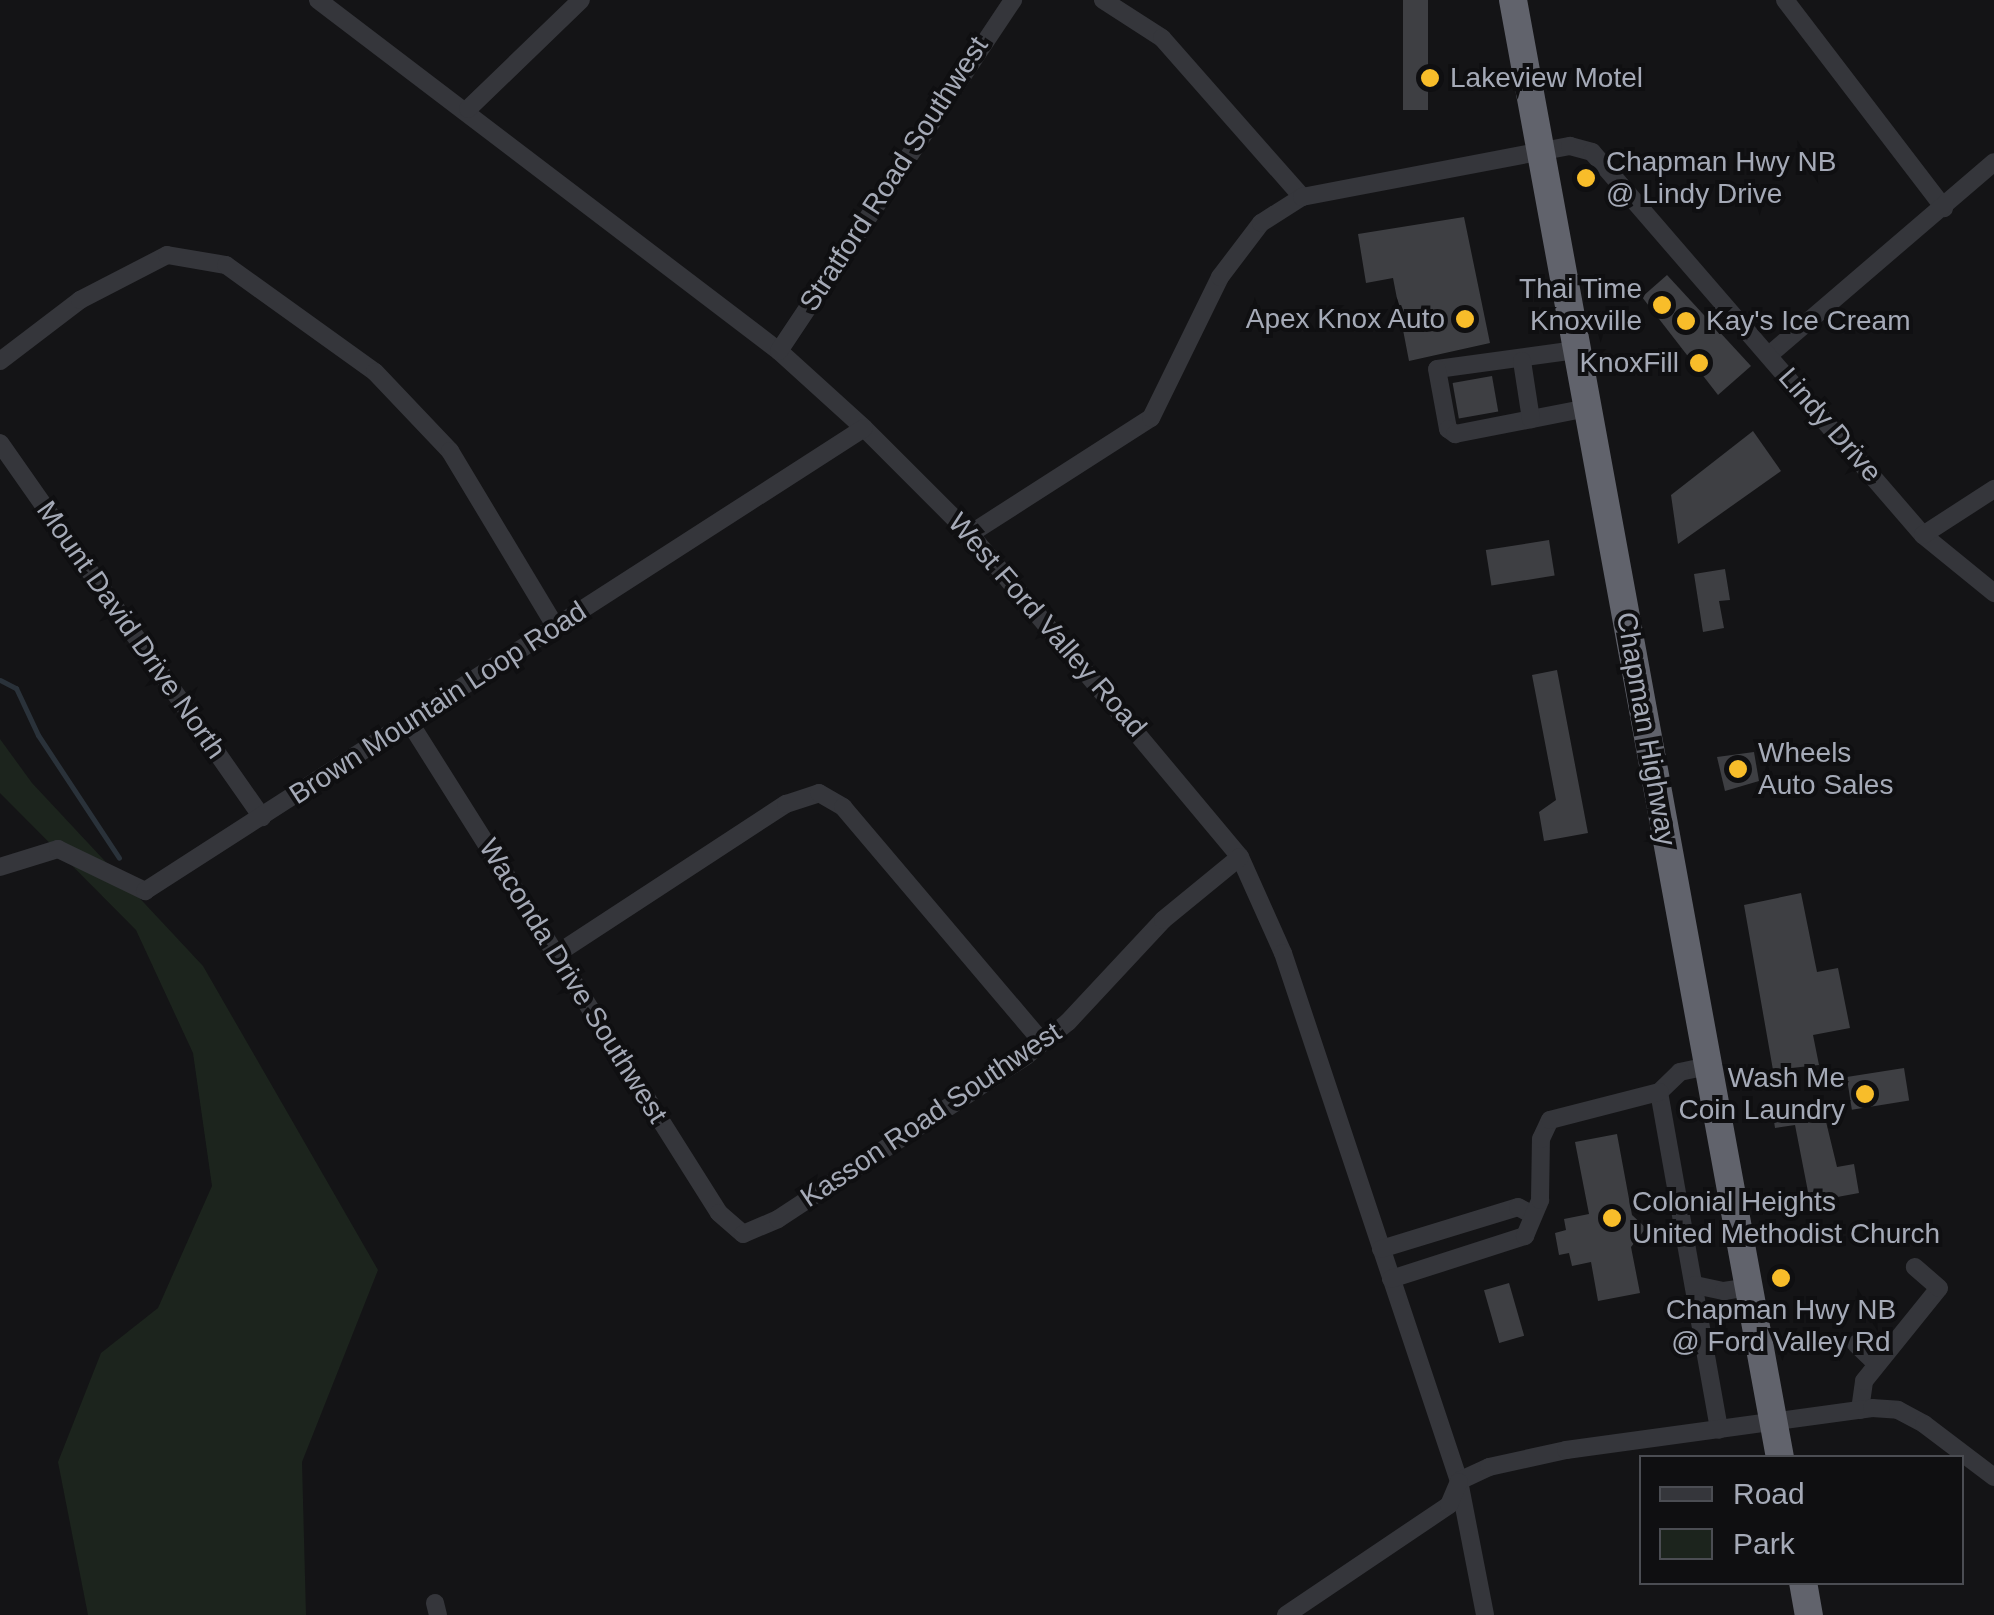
<!DOCTYPE html>
<style>
body{margin:0}
#map{position:relative;width:1994px;height:1615px;overflow:hidden;background:#141416;font-family:Helvetica,sans-serif}
div>[style]{position:absolute}
.green>*{inset:0;background:#1c241d}
.stream>*{height:5px;margin:-2.5px;padding:0 2.5px;transform-origin:2.5px;border-radius:2.5px;background:#2a323a}
.building>*{inset:0;background:#3e3f43;transform-origin:0 0}
.minor>*{height:18px;margin:-9px;padding:0 9px;transform-origin:9px;border-radius:9px;background:#35363b}
.highway>*{height:28px;margin:-14px;padding:0 14px;transform-origin:14px;border-radius:14px;background:#61636c}
.dots>*{width:28px;height:28px;translate:-50% -50%;box-sizing:border-box;border:5px solid #0f0f11;border-radius:50%}
span{translate:-50% -50%;white-space:nowrap;text-align:center;line-height:1.15;-webkit-text-stroke:8px #0f0f11;paint-order:stroke}
.poi-label{font-size:28px;color:#a5aab7}
.left{translate:0 -50%;text-align:left}
.right{translate:-100% -50%;text-align:right}
.street-label{font-size:28px;color:#a5aab7}
.legend{position:absolute;left:1639px;top:1455px;width:325px;height:130px;box-sizing:border-box;background:#0f0f11;border:2px solid #4b4d53;margin:0;padding:12px 18px;list-style:none;font-size:30px;color:#a5aab7}
.legend li{display:flex;align-items:center;gap:20px;height:50px}
.legend b{width:50px;border:2px solid #4b4d53}
</style>
<div id="map">
<div class="green">
<i style="clip-path:polygon(0 739px,32px 783px,203px 966px,378px 1270px,302px 1462px,306px 1615px,88px 1615px,58px 1462px,101px 1353px,158px 1308px,212px 1186px,193px 1053px,136px 930px,0 793px)"></i>
</div>
<div class="stream">
<i style="left:0;top:680px;width:18px;rotate:27deg"></i>
<i style="left:16px;top:688px;width:52px;rotate:64.9deg"></i>
<i style="left:38px;top:735px;width:147px;rotate:56.6deg"></i>
</div>
<div class="building">
<i style="left:1403px;top:0;width:25px;height:110px"></i>
<i style="clip-path:polygon(1464px 217px,1490px 343px,1409px 361px,1393px 278px,1366px 283px,1358px 234px)"></i>
<i style="clip-path:polygon(1667px 275px,1751px 366px,1718px 395px,1642px 297px)"></i>
<i style="left:1492px;top:376px;width:36px;height:40px;rotate:80deg"></i>
<i style="clip-path:polygon(1753px 431px,1781px 471px,1678px 544px,1671px 495px)"></i>
<i style="left:1549px;top:540px;width:36px;height:64px;rotate:81deg"></i>
<i style="clip-path:polygon(1725px 569px,1730px 600px,1719px 601px,1724px 628px,1703px 632px,1694px 574px)"></i>
<i style="clip-path:polygon(1557px 670px,1588px 833px,1544px 841px,1539px 812px,1556px 800px,1532px 675px)"></i>
<i style="clip-path:polygon(1754px 752px,1759px 781px,1725px 791px,1717px 757px)"></i>
<i style="clip-path:polygon(1801px 893px,1817px 972px,1838px 968px,1850px 1028px,1813px 1035px,1819px 1065px,1773px 1070px,1744px 905px)"></i>
<i style="left:1904px;top:1068px;width:33px;height:58px;rotate:81deg"></i>
<i style="clip-path:polygon(1821px 1101px,1837px 1167px,1854px 1164px,1859px 1193px,1810px 1202px,1795px 1125px,1775px 1128px,1772px 1108px)"></i>
<i style="clip-path:polygon(1617px 1134px,1632px 1215px,1646px 1228px,1631px 1247px,1640px 1293px,1598px 1301px,1591px 1262px,1572px 1266px,1569px 1253px,1559px 1255px,1555px 1233px,1566px 1230px,1564px 1219px,1589px 1214px,1575px 1142px)"></i>
<i style="left:1509px;top:1283px;width:55px;height:26px;rotate:74deg"></i>
</div>
<div class="minor">
<i style="left:318px;top:0;width:579px;rotate:37.29deg"></i>
<i style="left:779px;top:351px;width:115px;rotate:42.2deg"></i>
<i style="left:864px;top:428px;width:150px;rotate:45deg"></i>
<i style="left:970px;top:534px;width:421px;rotate:50.1deg"></i>
<i style="left:1240px;top:857px;width:105px;rotate:65.9deg"></i>
<i style="left:1283px;top:953px;width:557px;rotate:71.57deg"></i>
<i style="left:1459px;top:1481px;width:136px;rotate:79deg"></i>
<i style="left:1103px;top:0;width:70px;rotate:32.8deg"></i>
<i style="left:1162px;top:38px;width:212px;rotate:48.6deg"></i>
<i style="left:1785px;top:0;width:262px;rotate:52.6deg"></i>
<i style="left:468px;top:109px;width:157px;rotate:-44deg"></i>
<i style="left:1576px;top:350px;width:140px;rotate:172.2deg"></i>
<i style="left:1437px;top:369px;width:61px;rotate:79.6deg"></i>
<i style="left:1448px;top:429px;width:9px;rotate:36deg"></i>
<i style="left:1455px;top:434px;width:135px;rotate:-11.1deg"></i>
<i style="left:779px;top:351px;width:422px;rotate:-56.3deg"></i>
<i style="left:1769px;top:355px;width:296px;rotate:-40.6deg"></i>
<i style="left:0;top:361px;width:101px;rotate:-37.3deg"></i>
<i style="left:80px;top:300px;width:98px;rotate:-27.3deg"></i>
<i style="left:167px;top:255px;width:60px;rotate:9.6deg"></i>
<i style="left:226px;top:265px;width:183px;rotate:35.7deg"></i>
<i style="left:375px;top:372px;width:109px;rotate:46.5deg"></i>
<i style="left:450px;top:451px;width:204px;rotate:59deg"></i>
<i style="left:1522px;top:361px;width:59px;rotate:81.2deg"></i>
<i style="left:0;top:443px;width:457px;rotate:55deg"></i>
<i style="left:970px;top:534px;width:215px;rotate:-32.7deg"></i>
<i style="left:1151px;top:418px;width:157px;rotate:-63.9deg"></i>
<i style="left:1220px;top:277px;width:68px;rotate:-52.8deg"></i>
<i style="left:1261px;top:223px;width:49px;rotate:-32.4deg"></i>
<i style="left:1302px;top:197px;width:273px;rotate:-10.8deg"></i>
<i style="left:1570px;top:146px;width:23px;rotate:15deg"></i>
<i style="left:1592px;top:152px;width:506px;rotate:49.17deg"></i>
<i style="left:1923px;top:535px;width:92px;rotate:39.2deg"></i>
<i style="left:1923px;top:535px;width:85px;rotate:-32.9deg"></i>
<i style="left:410px;top:723px;width:579px;rotate:57.76deg"></i>
<i style="left:719px;top:1213px;width:32px;rotate:41deg"></i>
<i style="left:743px;top:1234px;width:38px;rotate:-23deg"></i>
<i style="left:778px;top:1219px;width:297px;rotate:-33.3deg"></i>
<i style="left:1026px;top:1056px;width:54px;rotate:-39deg"></i>
<i style="left:1068px;top:1022px;width:139px;rotate:-47deg"></i>
<i style="left:1163px;top:920px;width:99px;rotate:-39.3deg"></i>
<i style="left:0;top:867px;width:61px;rotate:-17.2deg"></i>
<i style="left:58px;top:849px;width:97px;rotate:25.8deg"></i>
<i style="left:145px;top:891px;width:855px;rotate:-32.78deg"></i>
<i style="left:555px;top:955px;width:276px;rotate:-33.2deg"></i>
<i style="left:786px;top:804px;width:35px;rotate:-18deg"></i>
<i style="left:819px;top:793px;width:28px;rotate:30deg"></i>
<i style="left:843px;top:807px;width:308px;rotate:49.7deg"></i>
<i style="left:1708px;top:1066px;width:29px;rotate:168deg"></i>
<i style="left:1680px;top:1072px;width:29px;rotate:136deg"></i>
<i style="left:1659px;top:1092px;width:343px;rotate:79.9deg"></i>
<i style="left:1381px;top:1249px;width:143px;rotate:-17deg"></i>
<i style="left:1518px;top:1207px;width:17px;rotate:28deg"></i>
<i style="left:1391px;top:1279px;width:141px;rotate:-17.8deg"></i>
<i style="left:1525px;top:1236px;width:39px;rotate:-67deg"></i>
<i style="left:1540px;top:1200px;width:61px;rotate:-89.1deg"></i>
<i style="left:1541px;top:1139px;width:21px;rotate:-65deg"></i>
<i style="left:1550px;top:1120px;width:113px;rotate:-14.4deg"></i>
<i style="left:1695px;top:1285px;width:30px;rotate:12deg"></i>
<i style="left:1724px;top:1291px;width:25px;rotate:-9deg"></i>
<i style="left:1856px;top:1344px;width:28px;rotate:44deg"></i>
<i style="left:1860px;top:1410px;width:29px;rotate:-82deg"></i>
<i style="left:1864px;top:1381px;width:119px;rotate:-51.1deg"></i>
<i style="left:1939px;top:1288px;width:32px;rotate:-139deg"></i>
<i style="left:1459px;top:1481px;width:33px;rotate:-25deg"></i>
<i style="left:1489px;top:1467px;width:79px;rotate:-12.4deg"></i>
<i style="left:1566px;top:1450px;width:309px;rotate:-7.8deg"></i>
<i style="left:1872px;top:1408px;width:26px;rotate:4deg"></i>
<i style="left:1898px;top:1410px;width:30px;rotate:28deg"></i>
<i style="left:1924px;top:1424px;width:88px;rotate:37.1deg"></i>
<i style="left:435px;top:1603px;width:12px;rotate:76deg"></i>
<i style="left:1286px;top:1615px;width:197px;rotate:-34deg"></i>
<i style="left:1449px;top:1505px;width:25px;rotate:-67deg"></i>
</div>
<div class="highway">
<i style="left:1513px;top:0;width:1482px;rotate:79.62deg"></i>
<i style="left:1803px;top:1582px;width:34px;rotate:80deg"></i>
</div>
<div class="dots">
<i style="left:1430px;top:78px;background:#f8bd2a"></i>
<i style="left:1586px;top:178px;background:#f8bd2a"></i>
<i style="left:1662px;top:305px;background:#f8bd2a"></i>
<i style="left:1465px;top:319px;background:#f8bd2a"></i>
<i style="left:1686px;top:321px;background:#f8bd2a"></i>
<i style="left:1699px;top:363px;background:#f8bd2a"></i>
<i style="left:1738px;top:769px;background:#f8bd2a"></i>
<i style="left:1865px;top:1094px;background:#f8bd2a"></i>
<i style="left:1612px;top:1218px;background:#f8bd2a"></i>
<i style="left:1781px;top:1278px;background:#f8bd2a"></i>
</div>
<div class="poi-label">
<span class="left" style="left:1450px;top:78px">Lakeview Motel</span>
<span class="left" style="left:1606px;top:178px">Chapman Hwy NB<br>@ Lindy Drive</span>
<span class="right" style="left:1642px;top:305px">Thai Time<br>Knoxville</span>
<span class="right" style="left:1445px;top:319px">Apex Knox Auto</span>
<span class="left" style="left:1706px;top:321px">Kay's Ice Cream</span>
<span class="right" style="left:1679px;top:363px">KnoxFill</span>
<span class="left" style="left:1758px;top:769px">Wheels<br>Auto Sales</span>
<span class="right" style="left:1845px;top:1094px">Wash Me<br>Coin Laundry</span>
<span class="left" style="left:1632px;top:1218px">Colonial Heights<br>United Methodist Church</span>
<span style="left:1781px;top:1326px">Chapman Hwy NB<br>@ Ford Valley Rd</span>
</div>
<div class="street-label">
<span style="left:894px;top:174px;rotate:-57deg">Stratford Road Southwest</span>
<span style="left:1830px;top:425px;rotate:49deg">Lindy Drive</span>
<span style="left:1047px;top:625px;rotate:49deg">West Ford Valley Road</span>
<span style="left:131px;top:630px;rotate:55deg">Mount David Drive North</span>
<span style="left:438px;top:703px;rotate:-33deg">Brown Mountain Loop Road</span>
<span style="left:1646px;top:729px;rotate:80deg">Chapman Highway</span>
<span style="left:573px;top:981px;rotate:58deg">Waconda Drive Southwest</span>
<span style="left:931px;top:1115px;rotate:-34deg">Kasson Road Southwest</span>
</div>
<ul class="legend">
<li><b style="height:12px;background:#35363b"></b>Road</li>
<li><b style="height:28px;background:#1c241d"></b>Park</li>
</ul>
</div>
